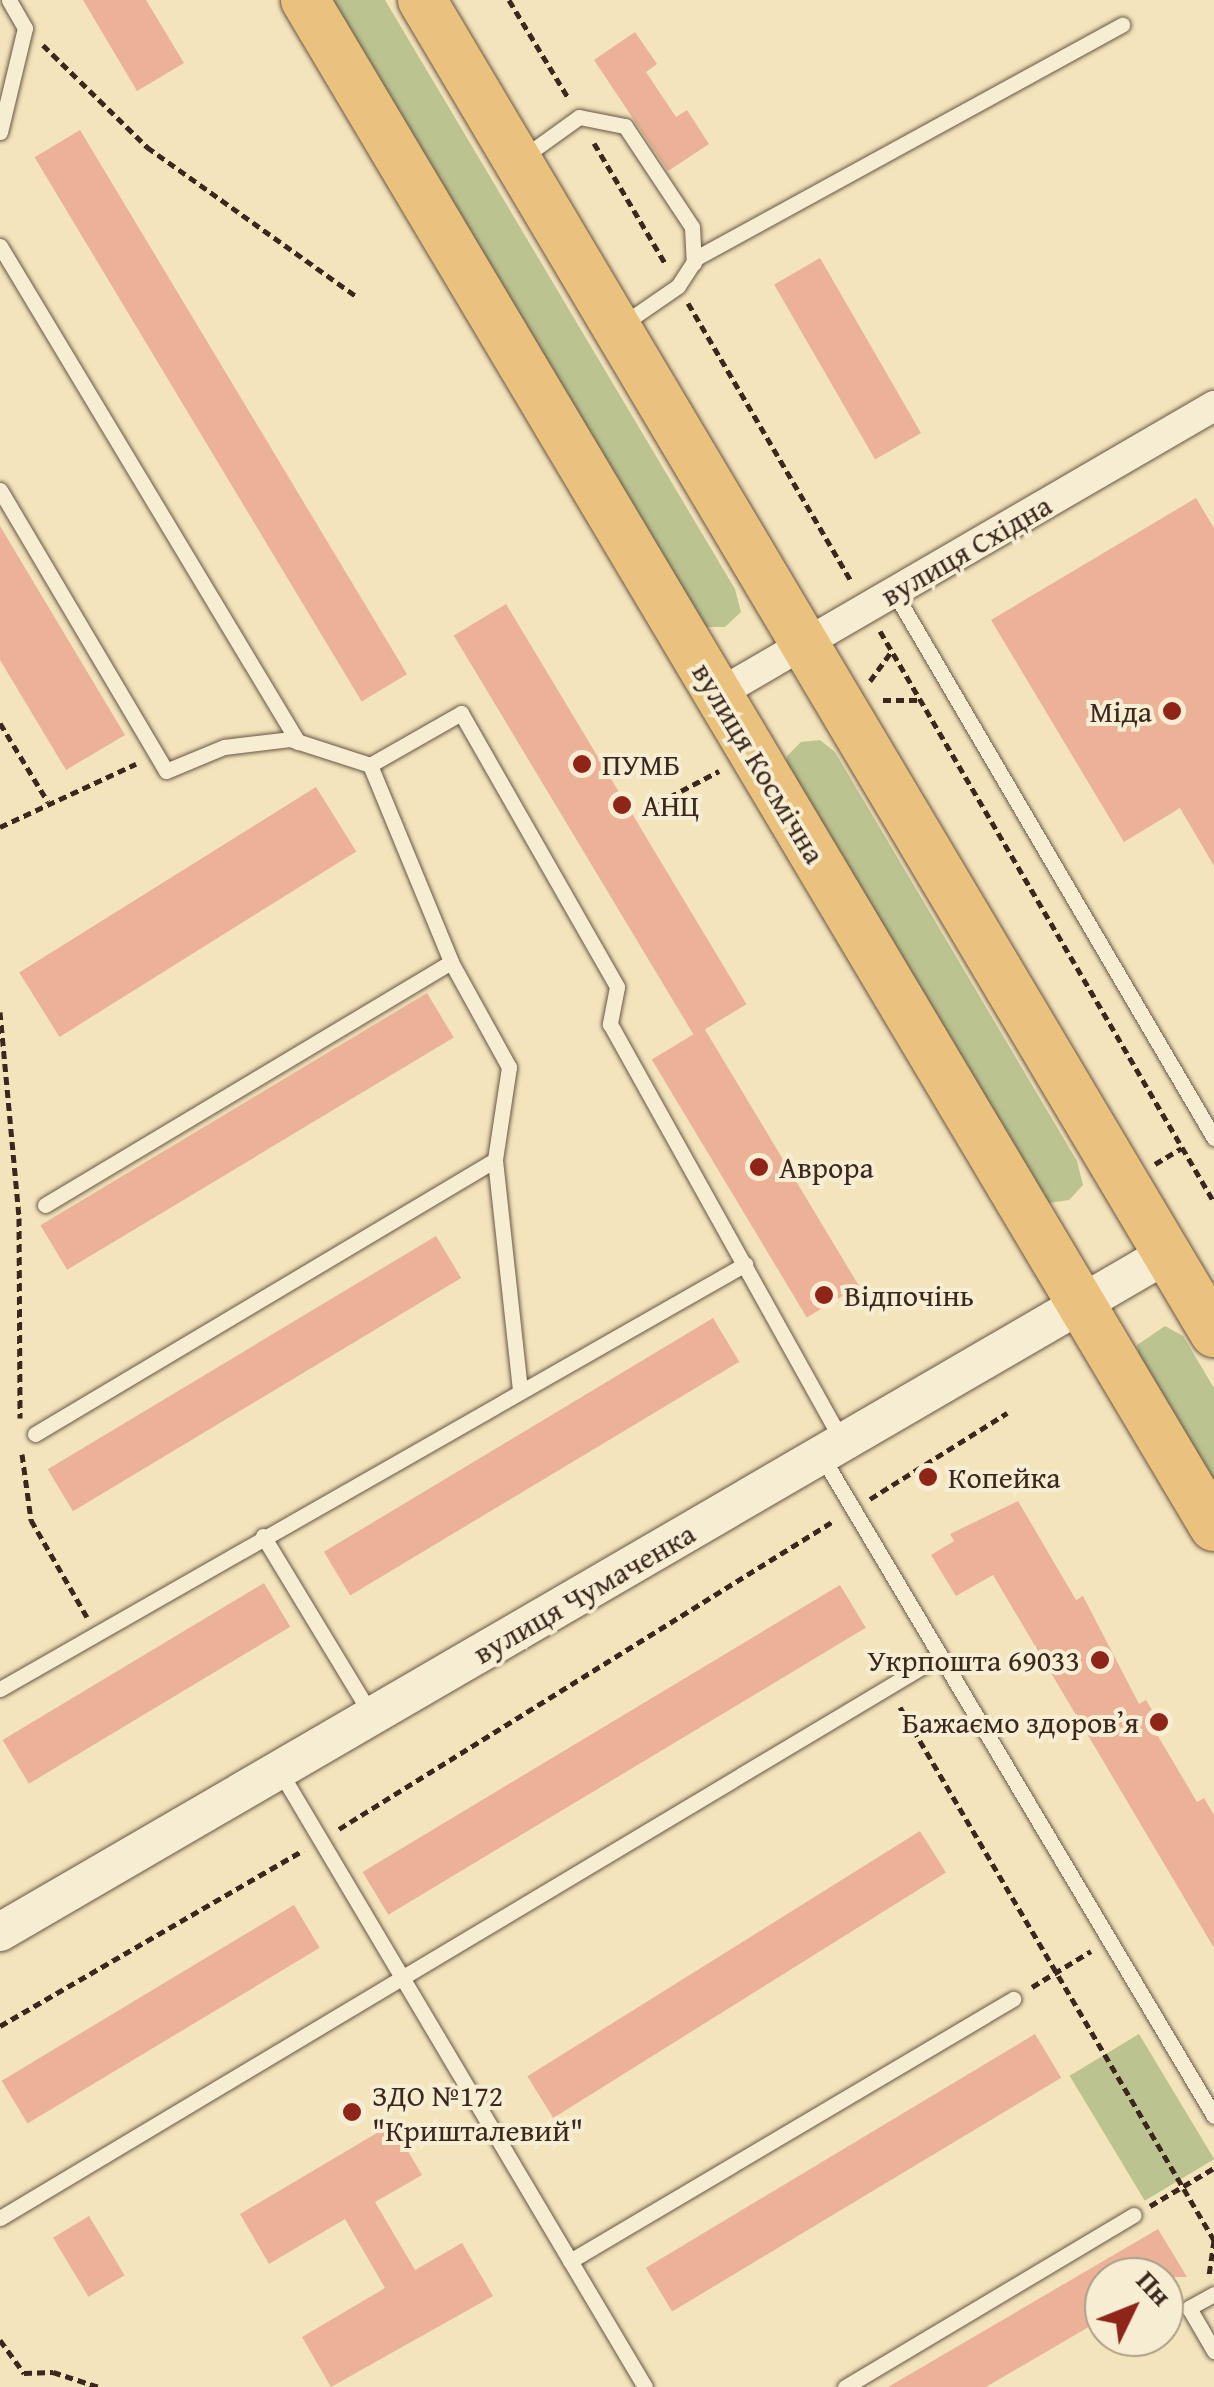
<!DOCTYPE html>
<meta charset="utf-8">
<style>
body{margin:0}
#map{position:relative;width:1214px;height:2387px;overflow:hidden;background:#f3e4bc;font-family:"Gentium Book Plus",serif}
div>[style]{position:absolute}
.green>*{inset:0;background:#bbc490;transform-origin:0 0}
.building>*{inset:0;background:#ebb298;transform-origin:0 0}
.path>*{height:5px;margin-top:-2.5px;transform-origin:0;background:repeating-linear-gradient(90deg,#3b271d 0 8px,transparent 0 13px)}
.roads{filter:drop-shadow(0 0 2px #695645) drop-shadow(0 0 2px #695645)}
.service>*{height:15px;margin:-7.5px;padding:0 7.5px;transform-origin:7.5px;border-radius:7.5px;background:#f7edd3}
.minor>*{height:30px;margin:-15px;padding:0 15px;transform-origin:15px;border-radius:15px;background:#f7edd3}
.tertiary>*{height:38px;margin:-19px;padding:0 19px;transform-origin:19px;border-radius:19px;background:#f7edd3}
.primary>*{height:48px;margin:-24px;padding:0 24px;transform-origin:24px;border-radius:24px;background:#eac27e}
.dots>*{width:28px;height:28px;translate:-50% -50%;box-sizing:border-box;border:5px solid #f7edd3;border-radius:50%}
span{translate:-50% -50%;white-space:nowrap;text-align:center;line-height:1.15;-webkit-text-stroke:8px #f7edd3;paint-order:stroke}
.street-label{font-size:30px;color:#3b271d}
.poi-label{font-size:30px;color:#3b271d}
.right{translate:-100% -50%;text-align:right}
.left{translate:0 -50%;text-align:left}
.north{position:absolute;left:1084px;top:2257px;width:100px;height:100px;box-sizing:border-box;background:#f7edd3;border:2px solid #ac9e8a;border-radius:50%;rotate:47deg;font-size:28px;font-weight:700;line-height:40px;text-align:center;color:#3b271d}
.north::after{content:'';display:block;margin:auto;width:35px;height:45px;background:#8f2418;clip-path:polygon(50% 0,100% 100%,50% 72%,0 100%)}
</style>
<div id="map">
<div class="green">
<i style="clip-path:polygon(323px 0,385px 0,735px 589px,741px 612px,725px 627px,701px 627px)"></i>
<i style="clip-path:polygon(820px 740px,835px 752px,1077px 1161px,1083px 1185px,1069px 1200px,1049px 1203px,1034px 1187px,786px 778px,787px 756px,801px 742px)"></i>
<i style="clip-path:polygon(1165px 1326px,1183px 1336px,1214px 1388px,1214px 1486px,1140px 1362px,1137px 1345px)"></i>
<i style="left:1139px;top:2034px;width:146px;height:81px;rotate:59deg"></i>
</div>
<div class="building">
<i style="clip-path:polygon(83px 0,146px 0,184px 63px,137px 91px)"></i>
<i style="clip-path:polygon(635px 32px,657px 64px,646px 72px,676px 117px,687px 110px,709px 144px,668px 171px,594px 60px)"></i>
<i style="left:80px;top:130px;width:635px;height:53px;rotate:59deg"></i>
<i style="left:820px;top:258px;width:202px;height:53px;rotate:60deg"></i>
<i style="clip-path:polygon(1196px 498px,1214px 528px,1214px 866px,1180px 808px,1124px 842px,991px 620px)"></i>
<i style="clip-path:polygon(0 526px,125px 735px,66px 770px,0 660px)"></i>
<i style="left:506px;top:604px;width:467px;height:61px;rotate:59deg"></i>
<i style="left:316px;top:787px;width:76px;height:350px;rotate:58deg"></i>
<i style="left:427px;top:993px;width:52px;height:451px;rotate:59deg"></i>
<i style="left:704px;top:1028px;width:301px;height:61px;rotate:59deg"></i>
<i style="left:436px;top:1236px;width:49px;height:453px;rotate:59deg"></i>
<i style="left:713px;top:1318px;width:51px;height:454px;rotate:59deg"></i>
<i style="clip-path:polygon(1018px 1501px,1076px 1600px,1083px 1596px,1139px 1704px,1146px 1700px,1159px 1722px,1152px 1726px,1197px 1802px,1204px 1798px,1214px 1815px,1214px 1948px,993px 1575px,956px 1596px,931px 1555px,954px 1541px,950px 1534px)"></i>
<i style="left:264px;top:1583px;width:51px;height:305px;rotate:59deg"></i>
<i style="left:840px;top:1585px;width:50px;height:557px;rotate:59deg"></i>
<i style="left:920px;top:1831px;width:49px;height:463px;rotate:58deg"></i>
<i style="left:294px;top:1905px;width:50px;height:341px;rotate:59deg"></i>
<i style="left:1035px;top:2034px;width:51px;height:454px;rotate:59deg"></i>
<i style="clip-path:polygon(392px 2124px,422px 2175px,375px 2202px,415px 2270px,462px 2243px,493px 2296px,331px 2387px,302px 2337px,385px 2288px,345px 2219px,269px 2264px,240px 2214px)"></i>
<i style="left:89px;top:2216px;width:69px;height:42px;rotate:59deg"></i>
<i style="clip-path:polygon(1158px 2229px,1187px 2277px,1104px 2277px,1104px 2318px,986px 2387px,888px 2387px)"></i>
</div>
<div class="path">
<i style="left:509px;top:0;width:116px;rotate:58.8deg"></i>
<i style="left:43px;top:45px;width:146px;rotate:44.4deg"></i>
<i style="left:147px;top:147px;width:257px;rotate:35.5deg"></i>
<i style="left:594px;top:143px;width:139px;rotate:59.4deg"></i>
<i style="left:688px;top:303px;width:324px;rotate:59.6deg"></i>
<i style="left:880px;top:631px;width:662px;rotate:59.67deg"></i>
<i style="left:870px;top:681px;width:37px;rotate:-54deg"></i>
<i style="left:883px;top:700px;width:37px"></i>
<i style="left:0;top:723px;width:92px;rotate:58.7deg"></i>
<i style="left:658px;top:803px;width:69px;rotate:-27.7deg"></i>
<i style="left:0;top:827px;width:150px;rotate:-24.9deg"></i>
<i style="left:0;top:1012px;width:207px;rotate:84.7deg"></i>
<i style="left:19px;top:1218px;width:200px;rotate:89.7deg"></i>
<i style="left:1155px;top:1164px;width:31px;rotate:-31deg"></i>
<i style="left:22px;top:1454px;width:67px;rotate:82.2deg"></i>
<i style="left:31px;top:1520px;width:112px;rotate:60deg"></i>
<i style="left:870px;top:1499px;width:162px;rotate:-32.1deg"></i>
<i style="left:900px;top:1707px;width:619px;rotate:59.5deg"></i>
<i style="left:1214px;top:2240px;width:35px;rotate:98deg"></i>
<i style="left:339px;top:1829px;width:584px;rotate:-31.92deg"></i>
<i style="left:1032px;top:1987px;width:69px;rotate:-31.4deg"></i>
<i style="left:0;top:2026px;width:351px;rotate:-30.1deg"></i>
<i style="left:1150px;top:2206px;width:74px;rotate:-30.7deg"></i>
<i style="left:0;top:2340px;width:41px;rotate:54deg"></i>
<i style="left:24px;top:2373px;width:29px;rotate:-2deg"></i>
<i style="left:53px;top:2372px;width:48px;rotate:18.1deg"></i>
</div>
<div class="roads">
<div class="service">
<i style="left:0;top:132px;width:107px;rotate:-76.5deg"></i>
<i style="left:25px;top:28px;width:32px;rotate:-120deg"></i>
<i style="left:522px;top:158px;width:70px;rotate:-35.7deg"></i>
<i style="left:579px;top:117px;width:47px;rotate:11.1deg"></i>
<i style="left:625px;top:126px;width:121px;rotate:56.4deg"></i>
<i style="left:692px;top:227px;width:36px;rotate:87deg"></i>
<i style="left:0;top:246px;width:579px;rotate:59deg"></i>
<i style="left:623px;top:324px;width:67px;rotate:-34.6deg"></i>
<i style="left:678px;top:286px;width:33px;rotate:-57deg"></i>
<i style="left:696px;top:258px;width:486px;rotate:-28.7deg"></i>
<i style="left:0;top:490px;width:326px;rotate:59.4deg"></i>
<i style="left:166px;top:771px;width:63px;rotate:-22.5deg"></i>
<i style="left:224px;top:747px;width:66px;rotate:-6.9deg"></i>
<i style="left:290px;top:739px;width:84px;rotate:18deg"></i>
<i style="left:370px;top:765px;width:105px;rotate:-29.7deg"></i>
<i style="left:461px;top:713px;width:315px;rotate:60.3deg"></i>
<i style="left:617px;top:987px;width:38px;rotate:101deg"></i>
<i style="left:610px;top:1024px;width:479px;rotate:60.9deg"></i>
<i style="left:894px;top:592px;width:633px;rotate:59.63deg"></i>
<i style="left:370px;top:765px;width:213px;rotate:67.6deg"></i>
<i style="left:45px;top:1205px;width:473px;rotate:-30.9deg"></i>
<i style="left:451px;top:962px;width:120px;rotate:61.1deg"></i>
<i style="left:509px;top:1067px;width:94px;rotate:98.6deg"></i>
<i style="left:35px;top:1434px;width:535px;rotate:-30.78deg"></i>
<i style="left:495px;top:1160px;width:232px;rotate:83.8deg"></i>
<i style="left:821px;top:1455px;width:769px;rotate:59.27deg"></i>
<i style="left:263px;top:1536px;width:210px;rotate:58.8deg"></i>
<i style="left:0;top:1689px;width:858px;rotate:-29.7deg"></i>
<i style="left:279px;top:1770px;width:717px;rotate:59.32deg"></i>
<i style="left:0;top:2218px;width:1095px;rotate:-30.87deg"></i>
<i style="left:570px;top:2261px;width:515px;rotate:-30.6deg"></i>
<i style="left:1214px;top:2294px;width:29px;rotate:151deg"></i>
<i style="left:1189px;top:2308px;width:50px;rotate:59.8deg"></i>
<i style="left:845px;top:2387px;width:336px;rotate:-30.8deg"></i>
</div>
<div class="minor">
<i style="left:718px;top:694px;width:574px;rotate:-30.14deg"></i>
</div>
<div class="tertiary">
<i style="left:0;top:1932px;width:1350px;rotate:-30.16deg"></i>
</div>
<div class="primary">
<i style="left:305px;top:0;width:1777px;rotate:59.24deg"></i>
<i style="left:422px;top:0;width:1551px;rotate:59.28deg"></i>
</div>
</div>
<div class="dots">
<i style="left:1172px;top:711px;background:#8f2418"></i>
<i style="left:582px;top:764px;background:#8f2418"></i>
<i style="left:622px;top:805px;background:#8f2418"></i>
<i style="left:759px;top:1167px;background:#8f2418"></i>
<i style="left:824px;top:1295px;background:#8f2418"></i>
<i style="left:928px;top:1477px;background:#8f2418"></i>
<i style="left:1100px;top:1660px;background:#8f2418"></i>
<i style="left:1159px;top:1722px;background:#8f2418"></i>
<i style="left:352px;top:2112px;background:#8f2418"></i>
</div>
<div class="street-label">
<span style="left:966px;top:550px;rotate:-30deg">вулиця Східна</span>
<span style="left:759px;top:763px;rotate:59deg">вулиця Космічна</span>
<span style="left:584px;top:1593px;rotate:-30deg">вулиця Чумаченка</span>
</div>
<div class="poi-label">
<span class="right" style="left:1152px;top:711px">Міда</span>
<span class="left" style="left:602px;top:764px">ПУМБ</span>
<span class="left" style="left:642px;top:805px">АНЦ</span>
<span class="left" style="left:779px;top:1167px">Аврора</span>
<span class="left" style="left:844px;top:1295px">Відпочінь</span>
<span class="left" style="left:948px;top:1477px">Копейка</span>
<span class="right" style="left:1080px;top:1660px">Укрпошта 69033</span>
<span class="right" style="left:1139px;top:1722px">Бажаємо здоровʼя</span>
<span class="left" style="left:372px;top:2112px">ЗДО №172<br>"Кришталевий"</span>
</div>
<div class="north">Пн</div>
</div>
